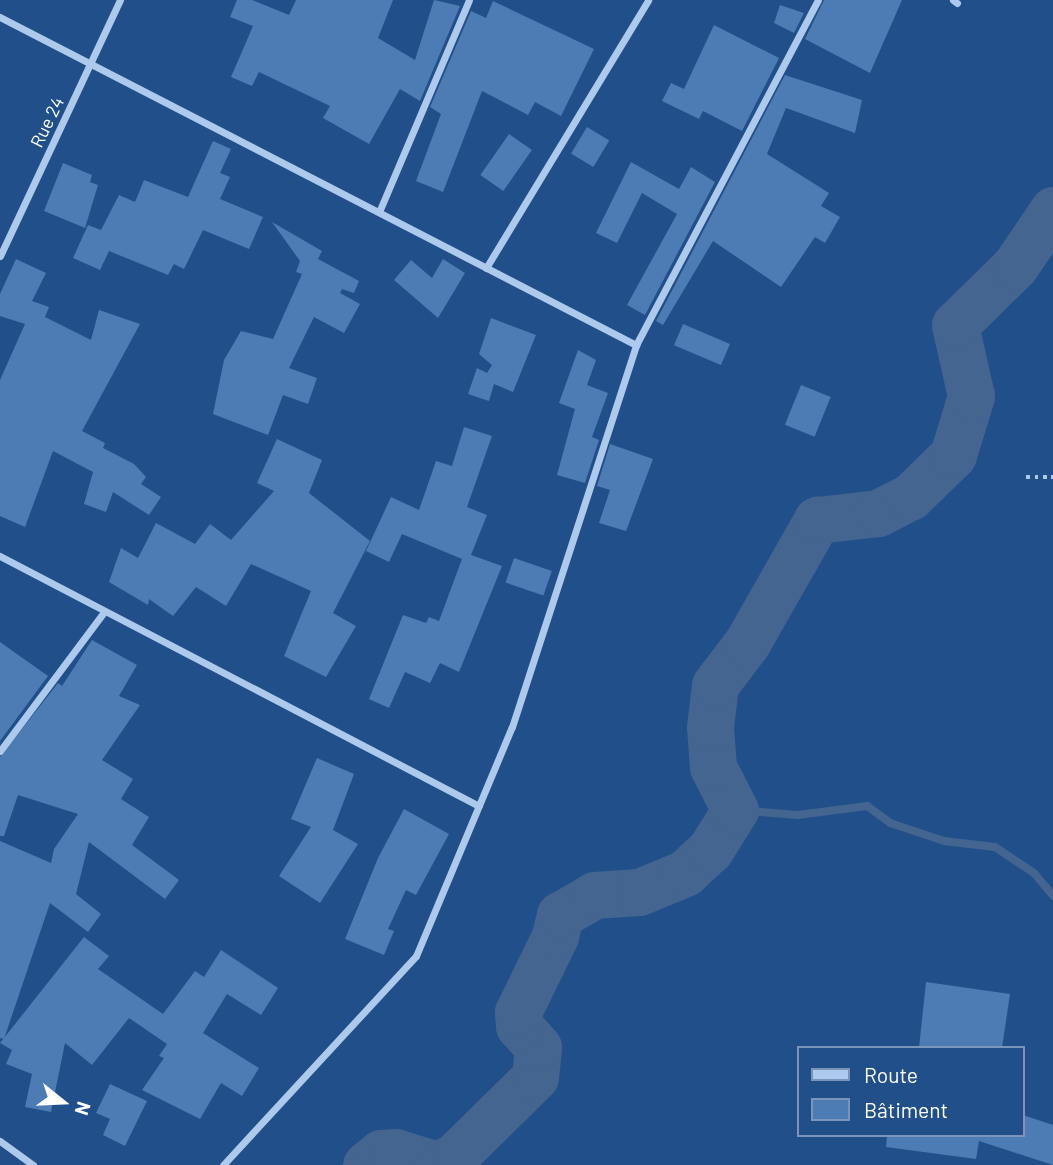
<!DOCTYPE html>
<meta charset="utf-8">
<style>
body{margin:0}
#map{position:relative;width:1053px;height:1165px;overflow:hidden;background:#214f8a;font-family:Barlow,sans-serif}
div>[style]{position:absolute}
.stream>*{height:8px;margin:-4px;padding:0 4px;transform-origin:4px;border-radius:4px;background:#43658f}
.river>*{height:47px;margin:-23.5px;padding:0 23.5px;transform-origin:23.5px;border-radius:23.5px;background:#43658f}
.building>*{inset:0;background:#4d7bb3;transform-origin:0 0}
.path>*{height:4.5px;margin-top:-2.25px;transform-origin:0;background:repeating-linear-gradient(90deg,#adc9eb 0 3.5px,transparent 0 8.5px)}
.minor>*{height:7px;margin:-3.5px;padding:0 3.5px;transform-origin:3.5px;border-radius:3.5px;background:#adc9eb}
span{translate:-50% -50%;white-space:nowrap;text-align:center;line-height:1.15;-webkit-text-stroke:5px #214f8a;paint-order:stroke}
.street-label{font-size:18px;color:#fff}
.legend{position:absolute;left:797px;top:1046px;width:228px;height:91px;box-sizing:border-box;background:#214f8a;border:2px solid #7a95b9;margin:0;padding:9px 12px;list-style:none;font-size:21px;color:#fff}
.legend li{display:flex;align-items:center;gap:14px;height:35px}
.legend b{width:35px;border:2px solid #7a95b9}
.north{position:absolute;left:28px;top:1067px;width:70px;height:70px;-webkit-text-stroke:5px #214f8a;paint-order:stroke;rotate:108deg;font-size:19px;font-weight:700;line-height:28px;text-align:center;color:#fff}
.north::after{content:'';display:block;margin:auto;width:24px;height:32px;background:#fff;clip-path:polygon(50% 0,100% 100%,50% 72%,0 100%)}
</style>
<div id="map">
<div class="stream">
<i style="left:735px;top:810px;width:63px;rotate:4.5deg"></i>
<i style="left:798px;top:815px;width:70px;rotate:-7.4deg"></i>
<i style="left:867px;top:806px;width:29px;rotate:36deg"></i>
<i style="left:890px;top:823px;width:57px;rotate:18.4deg"></i>
<i style="left:944px;top:841px;width:51px;rotate:6.7deg"></i>
<i style="left:995px;top:847px;width:47px;rotate:33.7deg"></i>
<i style="left:1034px;top:873px;width:30px;rotate:50deg"></i>
</div>
<div class="river">
<i style="left:366px;top:1165px;width:19px;rotate:-39deg"></i>
<i style="left:381px;top:1153px;width:14px;rotate:-4deg"></i>
<i style="left:395px;top:1152px;width:44px;rotate:17.2deg"></i>
<i style="left:438px;top:1165px;width:19px;rotate:-28deg"></i>
<i style="left:455px;top:1156px;width:112px;rotate:-44.6deg"></i>
<i style="left:535px;top:1077px;width:30px;rotate:-84deg"></i>
<i style="left:538px;top:1047px;width:28px;rotate:-132deg"></i>
<i style="left:519px;top:1026px;width:14px;rotate:-94deg"></i>
<i style="left:518px;top:1012px;width:85px;rotate:-64deg"></i>
<i style="left:555px;top:936px;width:22px;rotate:-77deg"></i>
<i style="left:560px;top:915px;width:39px;rotate:-30deg"></i>
<i style="left:594px;top:895px;width:45px;rotate:-3.8deg"></i>
<i style="left:639px;top:892px;width:50px;rotate:-22.4deg"></i>
<i style="left:685px;top:873px;width:34px;rotate:-43deg"></i>
<i style="left:710px;top:850px;width:47px;rotate:-58deg"></i>
<i style="left:735px;top:810px;width:48px;rotate:-117.1deg"></i>
<i style="left:713px;top:767px;width:40px;rotate:-94.3deg"></i>
<i style="left:710px;top:727px;width:42px;rotate:-83.2deg"></i>
<i style="left:715px;top:685px;width:53px;rotate:-52.7deg"></i>
<i style="left:747px;top:643px;width:142px;rotate:-60.4deg"></i>
<i style="left:817px;top:520px;width:61px;rotate:-6.5deg"></i>
<i style="left:878px;top:513px;width:36px;rotate:-27deg"></i>
<i style="left:910px;top:497px;width:60px;rotate:-44.3deg"></i>
<i style="left:953px;top:455px;width:62px;rotate:-73deg"></i>
<i style="left:971px;top:396px;width:73px;rotate:-102.7deg"></i>
<i style="left:955px;top:325px;width:84px;rotate:-44.5deg"></i>
<i style="left:1015px;top:266px;width:68px;rotate:-55.8deg"></i>
</div>
<div class="building">
<i style="clip-path:polygon(237px 0,252px 0,289px 15px,296px 0,393px 0,378px 38px,415px 60px,434px 0,460px 6px,420px 101px,400px 89px,369px 144px,323px 118px,330px 106px,259px 72px,252px 86px,231px 77px,253px 26px,230px 17px)"></i>
<i style="clip-path:polygon(824px 0,902px 0,870px 73px,805px 39px)"></i>
<i style="clip-path:polygon(493px 1px,594px 49px,561px 116px,535px 102px,528px 115px,482px 91px,443px 192px,416px 181px,441px 114px,430px 107px,471px 11px,486px 18px)"></i>
<i style="clip-path:polygon(780px 5px,804px 13px,794px 33px,774px 23px)"></i>
<i style="clip-path:polygon(714px 25px,779px 58px,742px 131px,703px 111px,699px 119px,662px 101px,671px 83px,684px 89px)"></i>
<i style="clip-path:polygon(785px 75px,862px 100px,855px 133px,786px 108px,767px 154px,829px 193px,821px 206px,840px 217px,825px 243px,815px 237px,781px 287px,713px 241px,663px 325px,656px 321px)"></i>
<i style="left:587px;top:127px;width:26px;height:31px;rotate:31deg"></i>
<i style="left:509px;top:134px;width:28px;height:50px;rotate:35deg"></i>
<i style="clip-path:polygon(213px 141px,231px 149px,220px 173px,230px 177px,220px 199px,263px 217px,249px 249px,203px 230px,184px 269px,174px 264px,168px 275px,109px 251px,100px 270px,73px 258px,88px 225px,101px 230px,119px 195px,135px 202px,144px 180px,188px 197px)"></i>
<i style="clip-path:polygon(631px 162px,679px 189px,691px 167px,715px 182px,645px 315px,627px 305px,677px 214px,642px 193px,617px 243px,596px 233px)"></i>
<i style="clip-path:polygon(63px 163px,92px 175px,90px 182px,98px 185px,85px 228px,44px 211px)"></i>
<i style="clip-path:polygon(272px 222px,322px 251px,318px 259px,359px 281px,354px 293px,342px 289px,340px 293px,360px 304px,344px 333px,314px 317px,289px 368px,317px 378px,308px 404px,283px 395px,268px 435px,213px 414px,224px 360px,241px 331px,273px 339px,302px 274px,296px 272px,300px 261px)"></i>
<i style="clip-path:polygon(16px 259px,46px 273px,32px 301px,49px 307px,45px 317px,91px 340px,99px 310px,140px 324px,82px 431px,105px 443px,103px 448px,134px 464px,146px 477px,141px 484px,161px 497px,149px 515px,113px 492px,106px 512px,84px 504px,93px 472px,53px 451px,25px 527px,0 516px,0 380px,25px 324px,0 316px,0 294px)"></i>
<i style="clip-path:polygon(443px 259px,465px 273px,438px 318px,394px 280px,411px 260px,432px 278px)"></i>
<i style="clip-path:polygon(491px 318px,536px 335px,513px 392px,494px 384px,489px 401px,468px 394px,477px 368px,487px 373px,492px 365px,479px 354px)"></i>
<i style="left:683px;top:324px;width:51px;height:23px;rotate:23deg"></i>
<i style="clip-path:polygon(578px 350px,596px 360px,587px 385px,608px 393px,592px 437px,599px 440px,585px 483px,557px 475px,575px 409px,559px 403px)"></i>
<i style="left:801px;top:385px;width:32px;height:43px;rotate:22deg"></i>
<i style="clip-path:polygon(464px 427px,492px 436px,467px 507px,487px 515px,471px 555px,502px 566px,459px 672px,440px 663px,430px 683px,405px 672px,389px 708px,369px 699px,403px 615px,426px 623px,429px 617px,439px 621px,462px 559px,402px 534px,389px 562px,366px 551px,391px 497px,419px 510px,436px 461px,452px 466px)"></i>
<i style="clip-path:polygon(277px 439px,322px 460px,309px 493px,370px 541px,333px 613px,356px 626px,326px 677px,284px 656px,311px 591px,251px 564px,226px 606px,196px 587px,173px 616px,149px 599px,148px 605px,109px 582px,121px 548px,138px 558px,156px 523px,195px 544px,210px 524px,231px 540px,274px 491px,257px 483px)"></i>
<i style="clip-path:polygon(610px 444px,653px 459px,626px 531px,599px 523px,610px 490px,597px 486px)"></i>
<i style="left:514px;top:558px;width:40px;height:26px;rotate:19deg"></i>
<i style="clip-path:polygon(92px 640px,137px 665px,119px 696px,140px 705px,102px 760px,133px 779px,121px 799px,149px 817px,132px 845px,179px 880px,165px 899px,89px 842px,76px 894px,101px 914px,88px 932px,50px 903px,4px 1039px,0 1038px,0 841px,51px 863px,54px 849px,78px 814px,18px 795px,4px 836px,0 836px,0 757px,58px 683px,62px 686px)"></i>
<i style="clip-path:polygon(0 642px,48px 676px,0 741px)"></i>
<i style="clip-path:polygon(317px 758px,354px 774px,333px 830px,358px 844px,320px 903px,279px 876px,311px 827px,291px 819px)"></i>
<i style="clip-path:polygon(404px 809px,449px 834px,416px 895px,406px 890px,388px 929px,394px 931px,384px 955px,345px 939px,378px 858px)"></i>
<i style="clip-path:polygon(84px 937px,109px 956px,98px 969px,163px 1014px,195px 971px,204px 977px,221px 950px,278px 988px,261px 1015px,227px 994px,203px 1033px,259px 1068px,242px 1096px,221px 1083px,200px 1119px,142px 1090px,164px 1058px,159px 1056px,167px 1044px,129px 1018px,92px 1065px,65px 1043px,51px 1112px,25px 1107px,32px 1074px,6px 1064px,12px 1050px,0 1043px)"></i>
<i style="clip-path:polygon(926px 982px,1010px 994px,1002px 1048px,919px 1048px)"></i>
<i style="clip-path:polygon(110px 1084px,147px 1101px,125px 1146px,103px 1135px,110px 1119px,96px 1113px)"></i>
<i style="clip-path:polygon(1023px 1115px,1053px 1125px,1053px 1165px,979px 1141px,976px 1159px,886px 1147px,887px 1135px,1023px 1135px)"></i>
</div>
<div class="path">
<i style="left:1026px;top:477px;width:27px"></i>
</div>
<div class="minor">
<i style="left:953px;top:0;width:5px;rotate:37deg"></i>
<i style="left:0;top:17px;width:716px;rotate:27.28deg"></i>
<i style="left:379px;top:212px;width:230px;rotate:-67deg"></i>
<i style="left:0;top:256px;width:283px;rotate:-64.9deg"></i>
<i style="left:486px;top:268px;width:313px;rotate:-58.8deg"></i>
<i style="left:0;top:556px;width:540px;rotate:27.56deg"></i>
<i style="left:0;top:751px;width:174px;rotate:-53.2deg"></i>
<i style="left:0;top:1141px;width:41px;rotate:36deg"></i>
<i style="left:223px;top:1165px;width:284px;rotate:-47.3deg"></i>
<i style="left:416px;top:956px;width:248px;rotate:-67.3deg"></i>
<i style="left:512px;top:727px;width:402px;rotate:-72deg"></i>
<i style="left:636px;top:345px;width:390px;rotate:-62.2deg"></i>
</div>
<div class="street-label">
<span style="left:47px;top:122px;rotate:-64deg">Rue 24</span>
</div>
<ul class="legend">
<li><b style="height:9px;background:#adc9eb"></b>Route</li>
<li><b style="height:19px;background:#4d7bb3"></b>Bâtiment</li>
</ul>
<div class="north">N</div>
</div>
